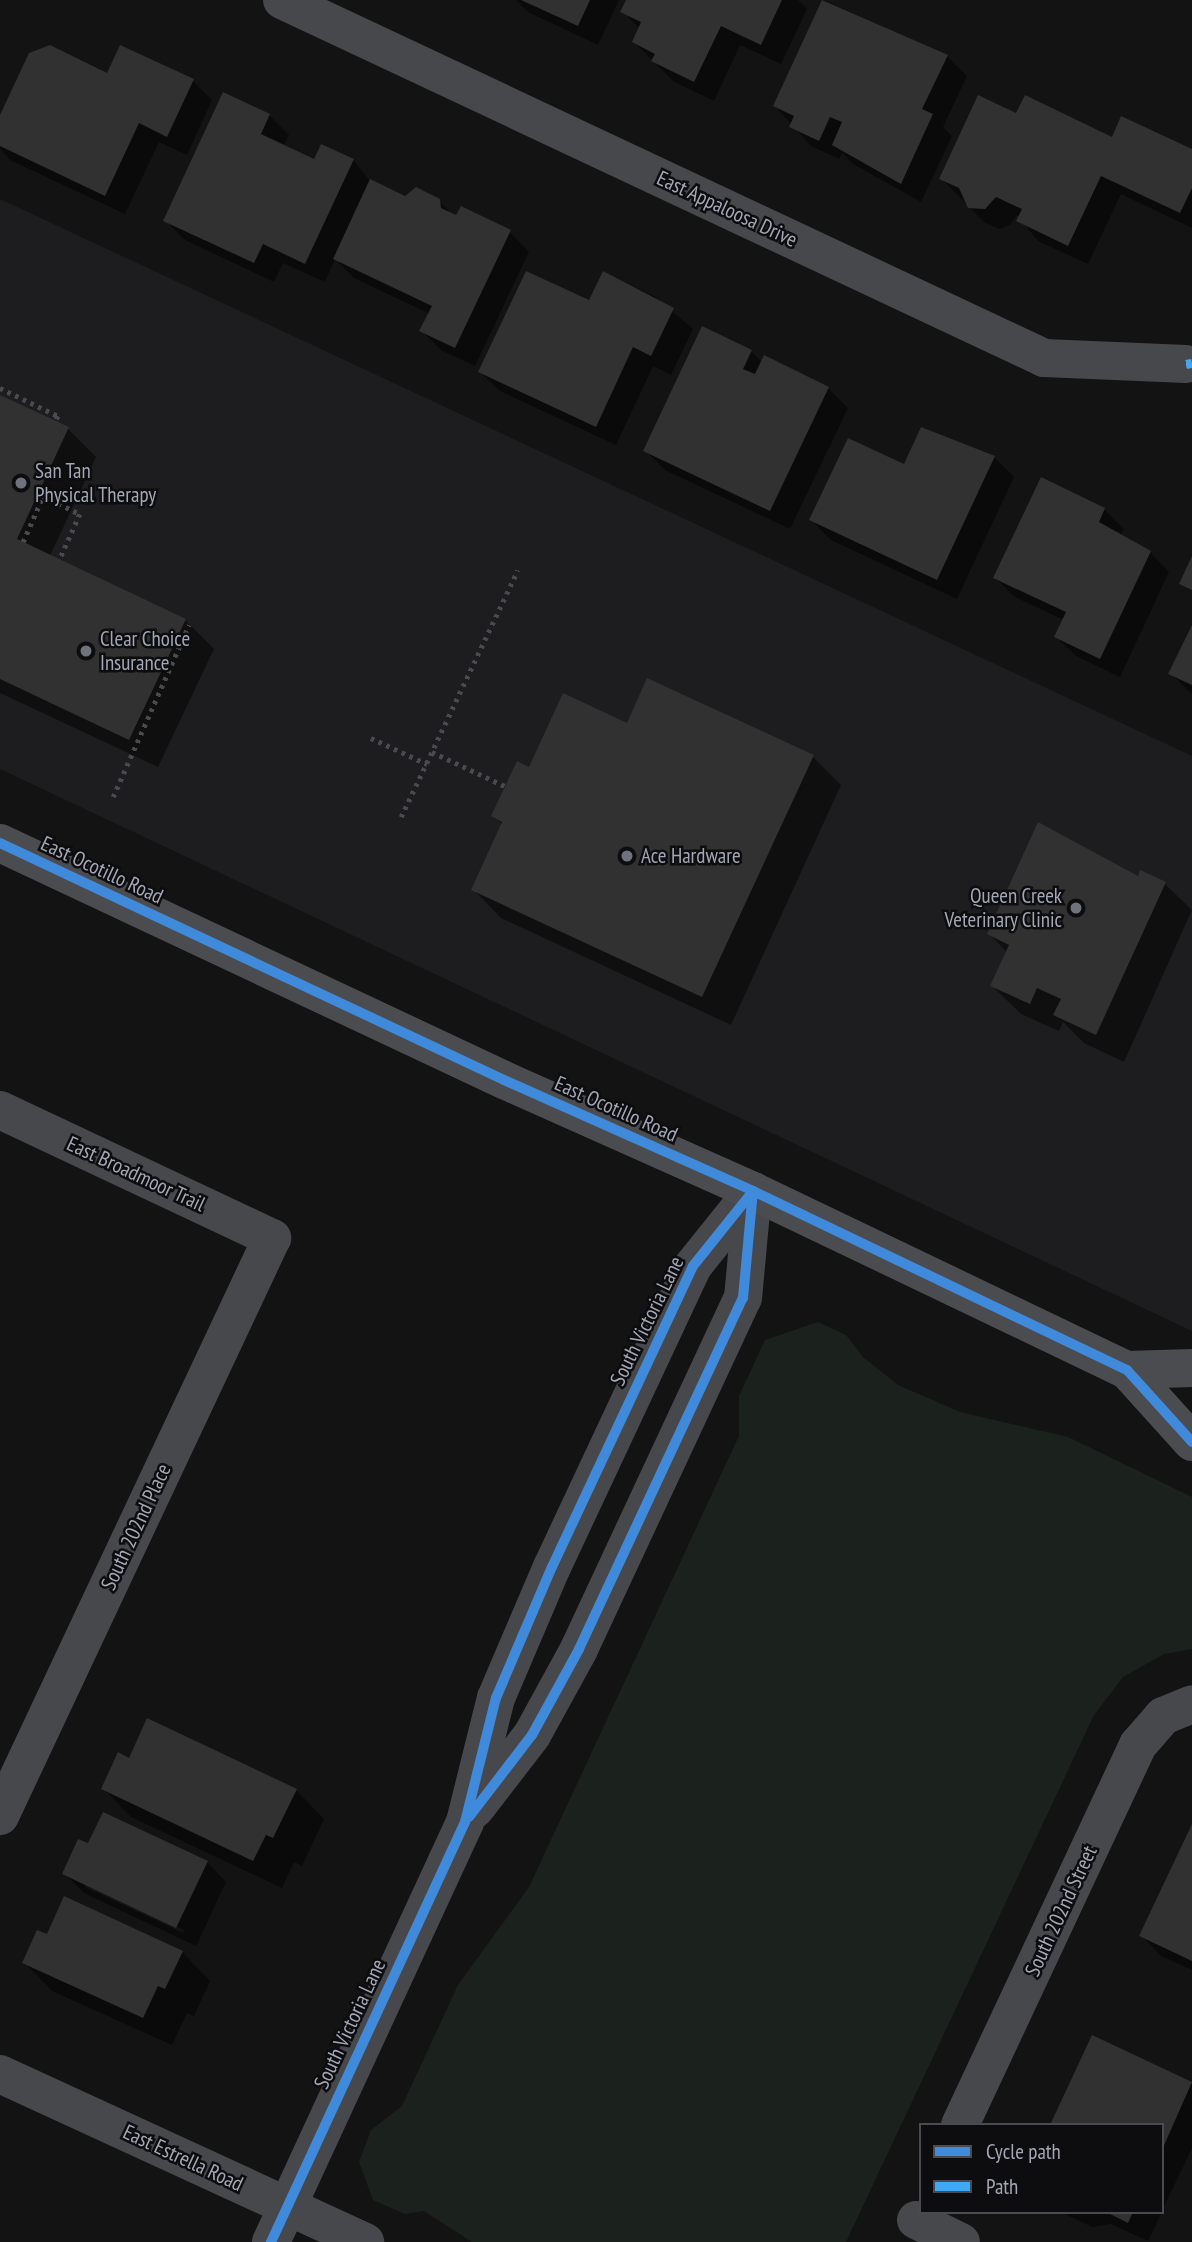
<!DOCTYPE html>
<style>
body{margin:0}
#map{position:relative;width:1192px;height:2242px;overflow:hidden;background:#131313;font-family:"PT Sans Narrow",sans-serif}
div>[style]{position:absolute}
.built>*{inset:0;background:#1d1d1f}
.green>*{inset:0;background:#1b221d}
.shadow>*{inset:0;background:#0007}
.building>*{inset:0;background:#313132}
.path>*{height:4.5px;margin-top:-2.25px;transform-origin:0;background:repeating-linear-gradient(90deg,#49494e 0 3.5px,transparent 0 8.5px)}
.minor>*{height:38px;margin:-19px;padding:0 19px;transform-origin:19px;border-radius:19px;background:#47484c}
.tertiary>*{height:38px;margin:-19px;padding:0 19px;transform-origin:19px;border-radius:19px;background:#47484c}
.secondary>*{height:38px;margin:-19px;padding:0 19px;transform-origin:19px;border-radius:19px;background:#4b4c50}
.quiet>*{height:9px;margin-top:-4.5px;transform-origin:0;background:repeating-linear-gradient(90deg,#3fa9f5 0 18px,transparent 0 27px)}
.cycleway>*{height:10px;margin:-5px;padding:0 5px;transform-origin:5px;border-radius:5px;background:#408adc}
.dots>*{width:19px;height:19px;translate:-50% -50%;box-sizing:border-box;border:4px solid #0d0d0f;border-radius:50%}
span{translate:-50% -50%;white-space:nowrap;text-align:center;line-height:1.15;-webkit-text-stroke:5px #0d0d0f;paint-order:stroke}
.street-label{font-size:21px;color:#a3a7b5}
.poi-label{font-size:21px;color:#a3a7b5}
.left{translate:0 -50%;text-align:left}
.right{translate:-100% -50%;text-align:right}
.legend{position:absolute;left:919px;top:2123px;width:245px;height:91px;box-sizing:border-box;background:#0d0d0f;border:2px solid #494b51;margin:0;padding:9px 12px;list-style:none;font-size:21px;color:#a3a7b5}
.legend li{display:flex;align-items:center;gap:14px;height:35px}
.legend b{width:35px;border:2px solid #494b51}
</style>
<div id="map">
<div class="built">
<i style="clip-path:polygon(0 199px,1192px 756px,1192px 1331px,0 769px)"></i>
</div>
<div class="green">
<i style="clip-path:polygon(818px 1322px,846px 1335px,863px 1357px,898px 1385px,960px 1412px,1068px 1437px,1192px 1497px,1192px 1649px,1164px 1654px,1123px 1677px,1094px 1715px,846px 2242px,472px 2242px,424px 2211px,405px 2214px,373px 2200px,359px 2162px,371px 2130px,402px 2106px,458px 1985px,529px 1887px,739px 1436px,739px 1396px,765px 1340px)"></i>
</div>
<div class="shadow">
<i style="clip-path:polygon(516px 0,619px 0,598px 45px,528px 12px)"></i>
<i style="clip-path:polygon(628px 0,798px 0,807px 9px,781px 64px,740px 45px,714px 101px,673px 81px,634px 42px,640px 29px,623px 12px)"></i>
<i style="clip-path:polygon(824px 0,947px 56px,967px 76px,943px 127px,952px 136px,921px 202px,853px 164px,842px 153px,839px 159px,811px 146px,775px 106px)"></i>
<i style="clip-path:polygon(107px 75px,193px 81px,212px 100px,187px 155px,159px 142px,125px 214px,10px 160px,0 149px,0 119px)"></i>
<i style="clip-path:polygon(269px 115px,289px 135px,283px 147px,315px 161px,353px 160px,371px 182px,405px 198px,438px 200px,454px 216px,510px 232px,529px 252px,475px 366px,441px 350px,422px 331px,430px 314px,354px 278px,335px 259px,325px 282px,283px 263px,274px 282px,185px 240px,165px 220px)"></i>
<i style="clip-path:polygon(1017px 115px,1112px 139px,1192px 151px,1192px 228px,1121px 194px,1088px 264px,1038px 241px,1017px 215px,1010px 225px,999px 229px,985px 223px,941px 178px)"></i>
<i style="clip-path:polygon(604px 273px,654px 296px,693px 329px,671px 375px,653px 366px,616px 445px,500px 391px,480px 372px,589px 302px)"></i>
<i style="clip-path:polygon(751px 351px,763px 363px,828px 388px,848px 408px,790px 529px,665px 470px,645px 450px)"></i>
<i style="clip-path:polygon(0 397px,68px 429px,96px 457px,50px 556px,185px 620px,214px 649px,158px 767px,0 693px)"></i>
<i style="clip-path:polygon(994px 457px,1014px 477px,957px 599px,831px 540px,811px 520px,905px 466px)"></i>
<i style="clip-path:polygon(1104px 509px,1124px 529px,1120px 536px,1150px 552px,1169px 572px,1120px 677px,1076px 656px,1056px 637px,1064px 620px,1015px 597px,995px 578px)"></i>
<i style="clip-path:polygon(1192px 629px,1192px 694px,1171px 674px)"></i>
<i style="clip-path:polygon(627px 725px,813px 757px,841px 785px,731px 1025px,501px 918px,473px 889px,503px 825px,493px 816px,530px 769px)"></i>
<i style="clip-path:polygon(1039px 825px,1138px 878px,1165px 884px,1192px 910px,1124px 1062px,1084px 1043px,1063px 1022px,1059px 1031px,1021px 1014px,992px 986px,1008px 953px,989px 934px)"></i>
<i style="clip-path:polygon(103px 1788px,296px 1790px,324px 1819px,302px 1866px,294px 1862px,282px 1888px,131px 1817px)"></i>
<i style="clip-path:polygon(1192px 1828px,1192px 1970px,1161px 1956px,1142px 1936px)"></i>
<i style="clip-path:polygon(evenodd,89px 1846px,207px 1862px,226px 1882px,196px 1946px,84px 1893px,64px 1873px,89px 1846px,85px 1883px,184px 1930px,183px 1933px,85px 1887px,85px 1883px)"></i>
<i style="clip-path:polygon(47px 1936px,182px 1952px,210px 1981px,194px 2016px,187px 2013px,172px 2045px,52px 1991px,24px 1962px)"></i>
<i style="clip-path:polygon(1093px 2038px,1192px 2084px,1192px 2148px,1162px 2211px,1162px 2125px)"></i>
<i style="clip-path:polygon(1061px 2212px,1162px 2212px,1148px 2241px,1111px 2224px,1092px 2227px)"></i>
</div>
<div class="building">
<i style="clip-path:polygon(521px 0,590px 0,578px 26px)"></i>
<i style="clip-path:polygon(626px 0,782px 0,761px 45px,721px 26px,694px 82px,651px 61px,655px 54px,632px 42px,641px 22px,620px 12px)"></i>
<i style="clip-path:polygon(822px 0,948px 55px,922px 109px,933px 114px,901px 184px,832px 145px,842px 122px,830px 117px,819px 141px,789px 127px,794px 116px,773px 106px)"></i>
<i style="clip-path:polygon(50px 45px,107px 73px,120px 45px,194px 79px,167px 137px,139px 123px,105px 196px,0 146px,0 115px,29px 53px)"></i>
<i style="clip-path:polygon(223px 92px,270px 114px,261px 134px,314px 159px,321px 144px,354px 159px,305px 264px,263px 244px,254px 263px,163px 221px)"></i>
<i style="clip-path:polygon(978px 95px,1016px 113px,1025px 95px,1112px 137px,1121px 116px,1192px 149px,1192px 188px,1180px 213px,1101px 176px,1068px 246px,1016px 221px,1022px 209px,996px 197px,985px 209px,968px 208px,959px 188px,939px 179px)"></i>
<i style="clip-path:polygon(370px 179px,405px 196px,416px 187px,440px 199px,441px 208px,456px 215px,461px 206px,511px 230px,455px 348px,419px 331px,432px 306px,333px 259px)"></i>
<i style="clip-path:polygon(526px 271px,589px 300px,603px 271px,674px 308px,651px 356px,633px 347px,596px 427px,478px 372px)"></i>
<i style="clip-path:polygon(702px 326px,752px 350px,743px 369px,755px 374px,764px 355px,829px 387px,770px 511px,643px 451px)"></i>
<i style="clip-path:polygon(0 395px,69px 427px,17px 539px,186px 619px,129px 740px,0 679px)"></i>
<i style="clip-path:polygon(921px 427px,995px 456px,937px 580px,809px 520px,848px 438px,904px 464px)"></i>
<i style="clip-path:polygon(1041px 477px,1105px 508px,1099px 522px,1151px 551px,1100px 659px,1054px 637px,1066px 612px,993px 578px)"></i>
<i style="clip-path:polygon(1192px 556px,1192px 590px,1179px 584px)"></i>
<i style="clip-path:polygon(1192px 625px,1192px 685px,1168px 674px)"></i>
<i style="clip-path:polygon(647px 678px,814px 755px,702px 997px,471px 890px,502px 822px,491px 816px,517px 761px,529px 767px,563px 693px,627px 723px)"></i>
<i style="clip-path:polygon(1038px 822px,1138px 876px,1140px 870px,1166px 882px,1096px 1035px,1053px 1015px,1061px 999px,1037px 988px,1030px 1004px,990px 986px,1009px 945px,987px 934px)"></i>
<i style="clip-path:polygon(147px 1718px,297px 1789px,273px 1838px,266px 1835px,253px 1861px,101px 1789px,118px 1752px,129px 1758px)"></i>
<i style="clip-path:polygon(103px 1812px,208px 1861px,176px 1928px,62px 1874px,78px 1839px,88px 1843px)"></i>
<i style="clip-path:polygon(1192px 1824px,1192px 1961px,1139px 1936px)"></i>
<i style="clip-path:polygon(64px 1896px,183px 1951px,165px 1989px,158px 1986px,143px 2018px,22px 1963px,37px 1930px,47px 1934px)"></i>
<i style="clip-path:polygon(1092px 2035px,1192px 2082px,1162px 2150px,1162px 2125px,1050px 2125px)"></i>
<i style="clip-path:polygon(1106px 2212px,1133px 2212px,1128px 2223px)"></i>
</div>
<div class="path">
<i style="left:0;top:388px;width:64px;rotate:25.8deg"></i>
<i style="left:58px;top:416px;width:5px;rotate:112deg"></i>
<i style="left:23px;top:542px;width:50px;rotate:-66.5deg"></i>
<i style="left:43px;top:496px;width:41px;rotate:25.9deg"></i>
<i style="left:80px;top:514px;width:49px;rotate:114deg"></i>
<i style="left:371px;top:738px;width:62px;rotate:24.9deg"></i>
<i style="left:432px;top:752px;width:81px;rotate:25deg"></i>
<i style="left:113px;top:797px;width:188px;rotate:-66.2deg"></i>
<i style="left:401px;top:817px;width:273px;rotate:-64.7deg"></i>
</div>
<div class="minor">
<i style="left:282px;top:0;width:842px;rotate:25.16deg"></i>
<i style="left:1044px;top:358px;width:142px;rotate:2.4deg"></i>
<i style="left:0;top:1110px;width:301px;rotate:25.2deg"></i>
<i style="left:272px;top:1238px;width:639px;rotate:115.2deg"></i>
<i style="left:0;top:2074px;width:402px;rotate:24.7deg"></i>
<i style="left:960px;top:2125px;width:420px;rotate:-64.9deg"></i>
<i style="left:1138px;top:1745px;width:38px;rotate:-49deg"></i>
<i style="left:1163px;top:1716px;width:31px;rotate:-22deg"></i>
<i style="left:916px;top:2220px;width:50px;rotate:26.1deg"></i>
</div>
<div class="tertiary">
<i style="left:475px;top:1809px;width:93px;rotate:-52.4deg"></i>
<i style="left:532px;top:1735px;width:98px;rotate:-61.3deg"></i>
<i style="left:579px;top:1649px;width:387px;rotate:-65deg"></i>
<i style="left:743px;top:1298px;width:107px;rotate:-84.7deg"></i>
<i style="left:271px;top:2242px;width:463px;rotate:-65.2deg"></i>
<i style="left:465px;top:1822px;width:128px;rotate:-76deg"></i>
<i style="left:496px;top:1698px;width:142px;rotate:-66.9deg"></i>
<i style="left:552px;top:1567px;width:332px;rotate:-64.9deg"></i>
<i style="left:693px;top:1266px;width:96px;rotate:-51.3deg"></i>
</div>
<div class="secondary">
<i style="left:0;top:843px;width:557px;rotate:25.18deg"></i>
<i style="left:504px;top:1080px;width:273px;rotate:24deg"></i>
<i style="left:753px;top:1191px;width:415px;rotate:25.6deg"></i>
<i style="left:1127px;top:1370px;width:97px;rotate:47.9deg"></i>
<i style="left:1127px;top:1370px;width:65px;rotate:-1.8deg"></i>
</div>
<div class="quiet">
<i style="left:1186px;top:364px;width:6px;rotate:-9deg"></i>
</div>
<div class="cycleway">
<i style="left:0;top:843px;width:557px;rotate:25.18deg"></i>
<i style="left:504px;top:1080px;width:273px;rotate:24deg"></i>
<i style="left:753px;top:1191px;width:415px;rotate:25.6deg"></i>
<i style="left:1127px;top:1370px;width:97px;rotate:47.9deg"></i>
<i style="left:469px;top:1817px;width:103px;rotate:-52.5deg"></i>
<i style="left:532px;top:1735px;width:98px;rotate:-61.3deg"></i>
<i style="left:579px;top:1649px;width:387px;rotate:-65deg"></i>
<i style="left:743px;top:1298px;width:107px;rotate:-84.7deg"></i>
<i style="left:271px;top:2242px;width:463px;rotate:-65.2deg"></i>
<i style="left:465px;top:1822px;width:128px;rotate:-76deg"></i>
<i style="left:496px;top:1698px;width:142px;rotate:-66.9deg"></i>
<i style="left:552px;top:1567px;width:332px;rotate:-64.9deg"></i>
<i style="left:693px;top:1266px;width:96px;rotate:-51.3deg"></i>
</div>
<div class="dots">
<i style="left:21px;top:483px;background:#71737c"></i>
<i style="left:86px;top:651px;background:#71737c"></i>
<i style="left:627px;top:856px;background:#71737c"></i>
<i style="left:1076px;top:908px;background:#71737c"></i>
</div>
<div class="street-label">
<span style="left:727px;top:209px;rotate:25deg">East Appaloosa Drive</span>
<span style="left:102px;top:870px;rotate:25deg">East Ocotillo Road</span>
<span style="left:616px;top:1109px;rotate:24deg">East Ocotillo Road</span>
<span style="left:136px;top:1174px;rotate:25deg">East Broadmoor Trail</span>
<span style="left:647px;top:1321px;rotate:-64deg">South Victoria Lane</span>
<span style="left:136px;top:1527px;rotate:-65deg">South 202nd Place</span>
<span style="left:1061px;top:1911px;rotate:-65deg">South 202nd Street</span>
<span style="left:350px;top:2024px;rotate:-65deg">South Victoria Lane</span>
<span style="left:183px;top:2158px;rotate:25deg">East Estrella Road</span>
</div>
<div class="poi-label">
<span class="left" style="left:35px;top:483px">San Tan<br>Physical Therapy</span>
<span class="left" style="left:100px;top:651px">Clear Choice<br>Insurance</span>
<span class="left" style="left:641px;top:856px">Ace Hardware</span>
<span class="right" style="left:1062px;top:908px">Queen Creek<br>Veterinary Clinic</span>
</div>
<ul class="legend">
<li><b style="height:9px;background:#408adc"></b>Cycle path</li>
<li><b style="height:9px;background:#3fa9f5"></b>Path</li>
</ul>
</div>
